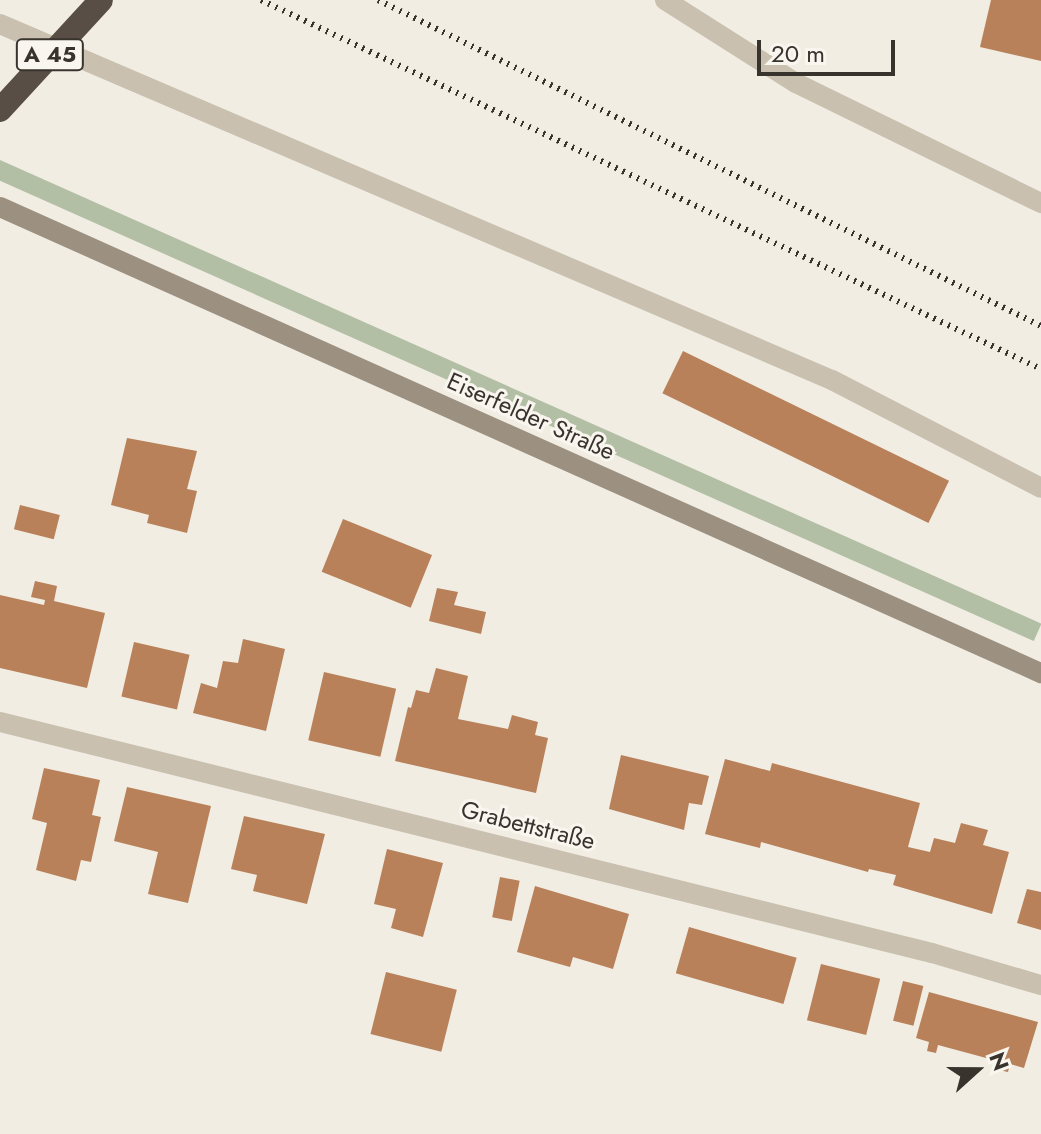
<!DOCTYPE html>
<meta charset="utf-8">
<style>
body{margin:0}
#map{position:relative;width:1041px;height:1134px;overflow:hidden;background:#f1ede3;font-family:Jost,sans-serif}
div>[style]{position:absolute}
.green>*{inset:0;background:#b2bfa4;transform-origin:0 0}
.building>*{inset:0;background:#b8815a;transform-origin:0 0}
.service>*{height:20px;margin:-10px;padding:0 10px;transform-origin:10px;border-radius:10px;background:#c9c0b0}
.minor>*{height:20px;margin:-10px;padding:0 10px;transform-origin:10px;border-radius:10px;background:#c9c0b0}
.secondary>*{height:20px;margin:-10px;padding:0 10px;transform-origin:10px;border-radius:10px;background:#9c9081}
.rail>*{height:6px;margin-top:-3px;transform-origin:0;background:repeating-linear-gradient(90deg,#39332d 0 2px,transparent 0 8px)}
.motorway-bridge>*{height:24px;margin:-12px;padding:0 12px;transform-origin:12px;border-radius:12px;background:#594e45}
span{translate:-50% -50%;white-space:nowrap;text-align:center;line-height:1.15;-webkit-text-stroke:6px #f9f6ef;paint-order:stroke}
.shield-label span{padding:2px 6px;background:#f9f6ef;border:2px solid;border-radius:6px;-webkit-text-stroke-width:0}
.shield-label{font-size:22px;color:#39332d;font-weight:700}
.street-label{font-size:24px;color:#39332d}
.north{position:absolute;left:937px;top:1030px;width:80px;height:80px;-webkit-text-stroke:6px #f9f6ef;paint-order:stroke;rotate:69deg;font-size:22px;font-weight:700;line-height:32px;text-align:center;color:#39332d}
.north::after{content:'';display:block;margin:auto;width:28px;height:36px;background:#39332d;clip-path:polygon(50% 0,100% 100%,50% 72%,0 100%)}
.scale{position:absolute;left:757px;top:40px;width:138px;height:36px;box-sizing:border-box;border:4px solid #39332d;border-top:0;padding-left:10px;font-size:24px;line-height:28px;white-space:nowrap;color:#39332d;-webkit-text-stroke:6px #f9f6ef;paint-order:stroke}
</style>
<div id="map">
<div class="green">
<i style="left:0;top:160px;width:1140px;height:19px;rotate:24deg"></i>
</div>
<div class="building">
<i style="clip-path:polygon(991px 0,1041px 0,1041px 61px,980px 47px)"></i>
<i style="left:683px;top:351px;width:296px;height:47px;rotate:26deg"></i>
<i style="clip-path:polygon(127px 438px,197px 451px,187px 489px,197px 491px,187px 533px,147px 523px,149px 515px,111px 505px)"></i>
<i style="left:20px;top:505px;width:41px;height:25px;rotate:14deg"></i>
<i style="left:343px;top:519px;width:96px;height:57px;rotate:22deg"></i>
<i style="clip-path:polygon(35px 581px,57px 586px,54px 601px,105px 613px,87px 688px,0 668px,0 595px,44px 605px,45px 600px,31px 597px)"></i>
<i style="clip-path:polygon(437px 588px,458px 592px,454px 605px,486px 612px,481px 634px,429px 621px)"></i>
<i style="clip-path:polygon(243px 639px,285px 649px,266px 731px,193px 713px,201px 683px,217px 688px,223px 661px,238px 663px)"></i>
<i style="left:134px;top:642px;width:57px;height:56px;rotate:13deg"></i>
<i style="clip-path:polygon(436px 668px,468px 676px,458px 719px,508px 729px,512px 715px,538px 722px,535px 735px,548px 738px,536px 793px,395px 761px,408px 707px,411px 708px,416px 690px,429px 693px)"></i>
<i style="left:324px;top:672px;width:74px;height:70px;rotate:13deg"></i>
<i style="clip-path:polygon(621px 755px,709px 776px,702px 805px,689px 803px,684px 830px,609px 809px)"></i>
<i style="clip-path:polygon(725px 759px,770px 771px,772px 763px,920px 803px,908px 847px,930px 852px,934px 838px,955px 843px,961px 823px,988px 830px,983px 845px,1009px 852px,992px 914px,893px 885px,896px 875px,869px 869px,868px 872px,761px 842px,760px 848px,705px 834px)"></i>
<i style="clip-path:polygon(44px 768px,100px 780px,92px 815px,101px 817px,91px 862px,81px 860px,76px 881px,36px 870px,47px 823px,32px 819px)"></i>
<i style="clip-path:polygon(127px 787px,211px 806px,188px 903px,148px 894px,158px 852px,114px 841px)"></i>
<i style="clip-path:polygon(244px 816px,325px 834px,307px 904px,253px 891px,257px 875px,231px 869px)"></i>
<i style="clip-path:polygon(387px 849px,443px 863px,423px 937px,391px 928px,396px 909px,374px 904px)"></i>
<i style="left:500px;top:877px;width:20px;height:41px;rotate:11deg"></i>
<i style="clip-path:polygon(535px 886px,629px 914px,613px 969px,573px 957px,570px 967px,517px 952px)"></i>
<i style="clip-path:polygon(1027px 889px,1041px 892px,1041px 930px,1017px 923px)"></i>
<i style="left:689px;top:927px;width:112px;height:48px;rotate:16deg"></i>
<i style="left:821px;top:964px;width:61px;height:58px;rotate:14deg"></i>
<i style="left:386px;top:972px;width:73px;height:64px;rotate:14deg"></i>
<i style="left:903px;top:981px;width:21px;height:41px;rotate:14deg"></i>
<i style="clip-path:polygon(929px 992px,1038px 1022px,1024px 1068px,1010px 1064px,1008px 1072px,999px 1070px,1001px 1062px,938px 1045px,936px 1053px,927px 1051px,929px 1042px,916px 1038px)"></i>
</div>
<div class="service">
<i style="left:0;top:24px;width:905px;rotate:23.17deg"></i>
<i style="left:832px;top:380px;width:235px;rotate:27.3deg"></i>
</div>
<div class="minor">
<i style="left:665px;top:0;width:155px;rotate:32.4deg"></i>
<i style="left:796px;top:83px;width:273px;rotate:26.1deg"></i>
<i style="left:0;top:722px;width:960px;rotate:13.92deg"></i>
<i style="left:932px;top:953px;width:114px;rotate:16.4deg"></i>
</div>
<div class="secondary">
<i style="left:0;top:207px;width:1141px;rotate:24.12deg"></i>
</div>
<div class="rail">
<i style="left:261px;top:0;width:863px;rotate:25.32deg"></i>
<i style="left:378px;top:0;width:739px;rotate:26.18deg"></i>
</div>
<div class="motorway-bridge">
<i style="left:0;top:110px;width:149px;rotate:-47.4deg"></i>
</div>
<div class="shield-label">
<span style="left:50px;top:55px">A 45</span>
</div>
<div class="street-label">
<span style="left:531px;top:416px;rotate:24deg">Eiserfelder Straße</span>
<span style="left:528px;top:825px;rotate:14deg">Grabettstraße</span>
</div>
<div class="north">N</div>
<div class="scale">20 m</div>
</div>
